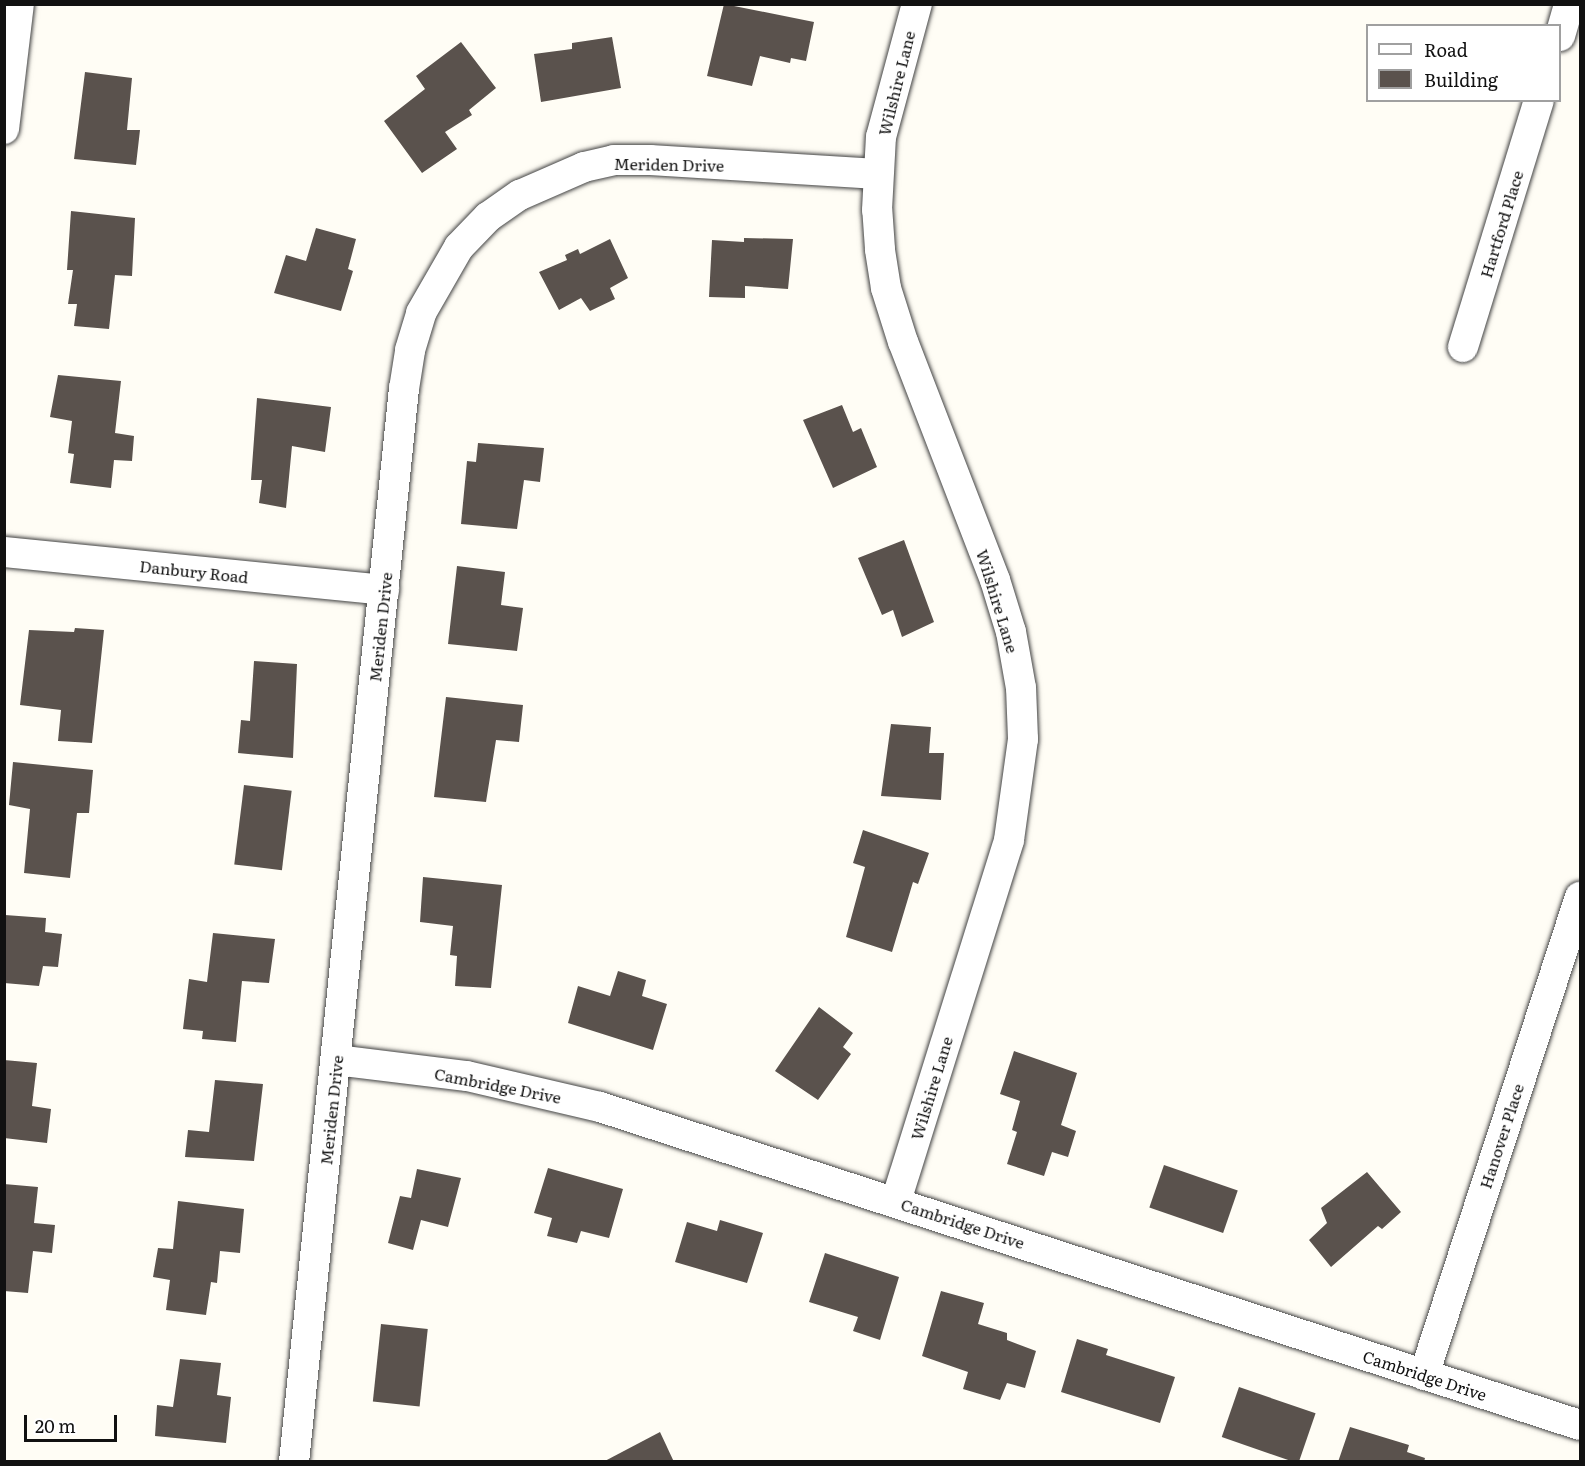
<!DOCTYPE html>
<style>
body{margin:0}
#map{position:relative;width:1585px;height:1466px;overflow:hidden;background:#fffdf5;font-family:Literata,serif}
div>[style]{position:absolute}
.building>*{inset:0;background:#5a524d;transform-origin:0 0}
.roads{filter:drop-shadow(0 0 2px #444) drop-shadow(0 0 2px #444)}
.minor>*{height:30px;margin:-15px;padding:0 15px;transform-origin:15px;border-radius:15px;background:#fff}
span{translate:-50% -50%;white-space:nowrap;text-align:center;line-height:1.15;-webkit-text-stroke:6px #fff;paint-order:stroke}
.street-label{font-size:16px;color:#111}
.frame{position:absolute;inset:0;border:6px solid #111;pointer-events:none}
.legend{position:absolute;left:1366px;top:24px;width:195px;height:78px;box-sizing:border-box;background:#fff;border:2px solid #a0a0a0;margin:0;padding:8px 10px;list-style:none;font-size:18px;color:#111}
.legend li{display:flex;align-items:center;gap:12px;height:30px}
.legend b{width:30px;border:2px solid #a0a0a0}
.scale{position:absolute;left:24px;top:1415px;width:93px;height:27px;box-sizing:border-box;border:3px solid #111;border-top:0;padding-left:8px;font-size:18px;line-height:21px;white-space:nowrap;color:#111;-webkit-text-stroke:4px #fff;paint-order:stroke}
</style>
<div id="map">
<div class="building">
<i style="clip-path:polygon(724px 4px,814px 22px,806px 61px,791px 58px,790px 63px,760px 56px,752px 86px,707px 76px)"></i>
<i style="clip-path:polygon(612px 37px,621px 88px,541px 102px,534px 54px,572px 49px,572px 43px)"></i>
<i style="clip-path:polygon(461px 42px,496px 88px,469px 110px,472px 115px,445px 132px,457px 149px,422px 173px,384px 121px,425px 89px,416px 76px)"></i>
<i style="clip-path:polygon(85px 72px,132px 78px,127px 130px,140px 130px,136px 165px,74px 159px)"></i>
<i style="clip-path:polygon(71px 211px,135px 218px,132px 276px,115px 275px,109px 329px,74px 326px,77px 304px,68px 304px,73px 270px,67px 270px)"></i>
<i style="clip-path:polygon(316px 228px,356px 239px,348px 269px,353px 271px,341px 311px,274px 293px,286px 255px,306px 261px)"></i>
<i style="clip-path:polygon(744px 238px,793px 239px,788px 289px,745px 286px,745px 298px,709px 297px,712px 240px,744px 242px)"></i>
<i style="clip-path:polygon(610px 239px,628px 278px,610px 288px,615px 299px,590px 311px,581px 298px,559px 310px,539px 272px,567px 260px,565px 255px,578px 249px,580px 254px)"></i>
<i style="clip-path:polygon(58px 375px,121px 381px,115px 433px,134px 436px,132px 461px,114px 460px,111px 488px,70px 483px,74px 454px,68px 453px,72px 421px,50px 417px)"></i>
<i style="clip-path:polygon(257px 398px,331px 407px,325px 452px,292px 446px,286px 508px,259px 503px,262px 480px,251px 480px)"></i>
<i style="clip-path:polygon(842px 405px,853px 432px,861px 428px,877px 467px,833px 488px,803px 420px)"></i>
<i style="clip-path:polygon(478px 443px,544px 448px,540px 482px,524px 480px,517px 529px,461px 524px,467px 461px,476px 462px)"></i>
<i style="clip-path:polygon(904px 540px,934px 622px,902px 637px,893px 610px,882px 615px,858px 558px)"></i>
<i style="clip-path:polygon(457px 566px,505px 572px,501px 605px,523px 608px,517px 651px,448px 644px)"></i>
<i style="clip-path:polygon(75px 628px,104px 630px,92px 743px,58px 741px,61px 710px,20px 705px,29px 630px,74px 632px)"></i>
<i style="clip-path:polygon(254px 661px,297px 664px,293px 758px,238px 753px,241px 720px,250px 721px)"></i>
<i style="clip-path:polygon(446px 697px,523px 705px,519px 742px,496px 740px,486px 802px,434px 797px)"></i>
<i style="clip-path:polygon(891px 724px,931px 727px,929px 753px,944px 753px,941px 800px,881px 796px)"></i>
<i style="clip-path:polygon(13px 762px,93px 770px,89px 813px,77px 813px,70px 878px,24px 873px,30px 809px,9px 805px)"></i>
<i style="left:244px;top:785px;width:48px;height:80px;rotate:7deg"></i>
<i style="clip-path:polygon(863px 830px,929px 853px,918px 884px,913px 882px,892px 952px,846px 937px,865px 867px,853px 863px)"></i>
<i style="clip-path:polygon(423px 877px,502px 885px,491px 988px,455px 986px,457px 956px,450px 955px,453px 926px,420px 922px)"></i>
<i style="clip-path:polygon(5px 915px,46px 918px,45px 932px,62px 934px,58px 967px,43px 966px,39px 986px,4px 983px)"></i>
<i style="clip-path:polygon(213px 933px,275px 939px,269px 983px,242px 981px,236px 1042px,202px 1039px,203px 1031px,183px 1029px,189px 979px,207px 982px)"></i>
<i style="clip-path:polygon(618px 971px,646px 980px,642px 996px,667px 1004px,653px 1050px,568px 1023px,578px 986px,610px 996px)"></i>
<i style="clip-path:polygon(819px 1007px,853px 1033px,843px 1047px,851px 1054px,818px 1100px,775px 1071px)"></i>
<i style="clip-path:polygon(1014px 1051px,1077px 1073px,1061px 1125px,1076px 1131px,1068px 1157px,1052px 1152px,1044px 1176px,1007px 1164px,1017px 1132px,1012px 1130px,1020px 1101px,1000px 1094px)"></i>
<i style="clip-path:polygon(4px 1060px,37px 1063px,32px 1106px,51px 1109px,47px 1143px,4px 1138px)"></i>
<i style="clip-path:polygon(215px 1080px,263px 1084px,254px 1161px,185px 1157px,188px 1130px,209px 1132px)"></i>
<i style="left:1164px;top:1165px;width:78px;height:45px;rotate:19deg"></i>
<i style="clip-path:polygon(548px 1168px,623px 1189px,609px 1238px,581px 1231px,577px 1243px,547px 1236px,552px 1218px,534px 1213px)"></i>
<i style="clip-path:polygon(417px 1169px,461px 1178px,448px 1227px,421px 1220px,413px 1250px,388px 1243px,400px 1196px,411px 1198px)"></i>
<i style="clip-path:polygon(1367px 1172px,1401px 1212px,1382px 1229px,1378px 1226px,1331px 1267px,1309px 1240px,1327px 1223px,1321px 1208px)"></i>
<i style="clip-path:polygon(4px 1184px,38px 1187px,34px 1223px,55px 1225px,52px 1253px,33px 1251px,28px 1293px,4px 1291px)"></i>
<i style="clip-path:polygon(178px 1201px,244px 1209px,240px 1253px,220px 1251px,217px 1283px,211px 1282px,206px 1315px,166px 1310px,170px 1280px,153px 1277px,158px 1248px,173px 1249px)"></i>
<i style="clip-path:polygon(720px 1220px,763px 1233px,747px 1283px,675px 1262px,687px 1222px,717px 1231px)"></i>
<i style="clip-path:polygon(825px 1253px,899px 1277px,880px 1340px,853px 1331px,858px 1317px,809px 1302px)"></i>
<i style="clip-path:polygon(941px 1291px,984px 1303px,978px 1324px,1007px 1333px,1007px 1340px,1036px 1351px,1025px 1388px,1007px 1383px,1000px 1400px,963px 1389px,968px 1372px,922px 1356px)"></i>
<i style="left:381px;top:1324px;width:47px;height:78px;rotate:6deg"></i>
<i style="clip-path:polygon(1077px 1339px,1108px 1349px,1106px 1355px,1175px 1377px,1160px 1423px,1061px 1392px)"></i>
<i style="clip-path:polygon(180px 1359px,221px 1363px,217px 1395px,231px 1397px,226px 1443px,155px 1436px,157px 1405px,173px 1407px)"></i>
<i style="left:1239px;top:1387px;width:81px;height:53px;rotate:19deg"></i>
<i style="clip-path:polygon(1350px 1427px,1409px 1445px,1407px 1452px,1425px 1458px,1424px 1462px,1338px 1462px)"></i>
<i style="clip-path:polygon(660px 1432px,674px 1462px,603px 1462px)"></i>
</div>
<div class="roads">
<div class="minor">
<i style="left:1560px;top:36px;width:33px;rotate:-74deg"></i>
<i style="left:4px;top:129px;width:126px;rotate:-83.2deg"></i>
<i style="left:1463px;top:347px;width:258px;rotate:-72.9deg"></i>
<i style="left:4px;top:552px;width:382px;rotate:5.7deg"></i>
<i style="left:336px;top:1060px;width:132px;rotate:7deg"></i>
<i style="left:467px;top:1076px;width:137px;rotate:13.1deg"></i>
<i style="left:600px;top:1107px;width:1030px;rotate:17.98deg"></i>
<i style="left:896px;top:1201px;width:378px;rotate:-72.6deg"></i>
<i style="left:1009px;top:840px;width:102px;rotate:-82.1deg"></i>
<i style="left:1023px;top:739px;width:51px;rotate:-92.2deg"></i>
<i style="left:1021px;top:688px;width:57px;rotate:-100.1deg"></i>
<i style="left:1011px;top:632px;width:54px;rotate:-107.1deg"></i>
<i style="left:995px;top:580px;width:255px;rotate:-111.1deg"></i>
<i style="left:903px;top:342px;width:57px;rotate:-107.5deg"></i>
<i style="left:886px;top:288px;width:39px;rotate:-99deg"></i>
<i style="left:880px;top:249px;width:39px;rotate:-94deg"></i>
<i style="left:877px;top:210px;width:73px;rotate:-86.9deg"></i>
<i style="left:881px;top:137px;width:138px;rotate:-74.9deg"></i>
<i style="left:1424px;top:1375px;width:503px;rotate:-71.93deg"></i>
<i style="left:294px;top:1462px;width:1079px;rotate:-84.15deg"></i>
<i style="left:404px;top:389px;width:39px;rotate:-81deg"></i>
<i style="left:410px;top:350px;width:39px;rotate:-73deg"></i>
<i style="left:421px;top:313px;width:76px;rotate:-60.1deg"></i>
<i style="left:459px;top:247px;width:42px;rotate:-46deg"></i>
<i style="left:488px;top:217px;width:39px;rotate:-35deg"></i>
<i style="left:520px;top:195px;width:70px;rotate:-23.6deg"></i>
<i style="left:584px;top:167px;width:31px;rotate:-13deg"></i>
<i style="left:614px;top:160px;width:36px"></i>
<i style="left:650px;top:160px;width:228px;rotate:3.5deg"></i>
</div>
</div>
<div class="street-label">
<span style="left:896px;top:83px;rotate:-76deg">Wilshire Lane</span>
<span style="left:669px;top:164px;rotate:1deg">Meriden Drive</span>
<span style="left:1501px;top:224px;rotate:-73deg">Hartford Place</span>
<span style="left:194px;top:571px;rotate:6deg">Danbury Road</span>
<span style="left:998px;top:601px;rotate:73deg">Wilshire Lane</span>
<span style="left:380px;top:627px;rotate:-84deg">Meriden Drive</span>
<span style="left:498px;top:1085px;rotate:11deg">Cambridge Drive</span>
<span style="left:931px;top:1088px;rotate:-73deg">Wilshire Lane</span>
<span style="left:331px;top:1110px;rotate:-84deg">Meriden Drive</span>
<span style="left:1501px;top:1136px;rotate:-72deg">Hanover Place</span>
<span style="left:963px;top:1223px;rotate:18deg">Cambridge Drive</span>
<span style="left:1425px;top:1375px;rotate:18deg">Cambridge Drive</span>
</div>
<div class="frame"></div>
<ul class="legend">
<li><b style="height:8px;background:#fff"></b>Road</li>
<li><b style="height:16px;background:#5a524d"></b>Building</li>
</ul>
<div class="scale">20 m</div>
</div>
